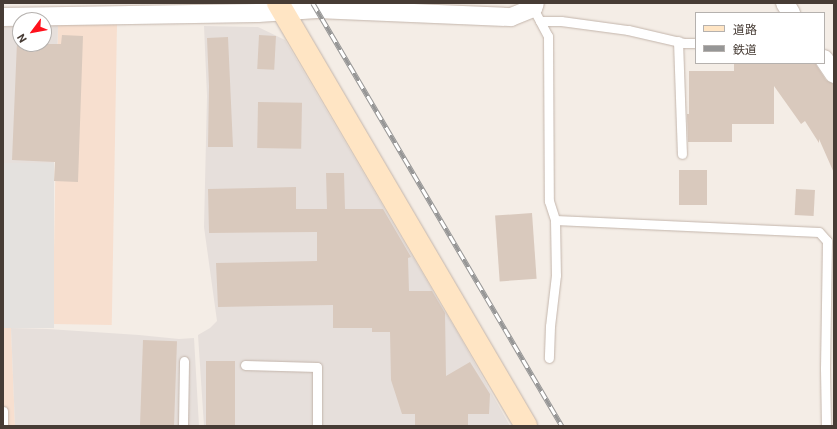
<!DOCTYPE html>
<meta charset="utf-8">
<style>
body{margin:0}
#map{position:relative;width:837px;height:429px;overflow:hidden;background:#f4ede6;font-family:Roboto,"Noto Sans JP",sans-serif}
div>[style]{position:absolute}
.commercial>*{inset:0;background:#f7dfcf;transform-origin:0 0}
.industrial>*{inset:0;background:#e6dfdb}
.parking>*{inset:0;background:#e4e1de;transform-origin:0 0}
.building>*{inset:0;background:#d9c9bd;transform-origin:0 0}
.roads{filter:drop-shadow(0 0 1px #c3b5ab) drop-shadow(0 0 1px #c3b5ab)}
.lane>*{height:9px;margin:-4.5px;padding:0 4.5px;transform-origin:4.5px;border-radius:4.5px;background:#fff}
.street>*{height:18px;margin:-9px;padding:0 9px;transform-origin:9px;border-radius:9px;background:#fff}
.secondary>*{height:22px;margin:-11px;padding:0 11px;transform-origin:11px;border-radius:11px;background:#ffe5c4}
.rail>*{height:4.5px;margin-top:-2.25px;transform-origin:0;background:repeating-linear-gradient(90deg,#fff 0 9px,#969696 0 18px);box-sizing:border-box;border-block:1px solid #969696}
span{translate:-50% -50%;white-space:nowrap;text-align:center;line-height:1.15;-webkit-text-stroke:4px #fff;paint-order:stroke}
.frame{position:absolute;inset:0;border:4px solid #473c35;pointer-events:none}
.legend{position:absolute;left:695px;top:12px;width:130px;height:52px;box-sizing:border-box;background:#fff;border:1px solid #b5b1ae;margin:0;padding:5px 7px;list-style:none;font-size:12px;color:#473c35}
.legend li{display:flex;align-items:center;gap:8px;height:20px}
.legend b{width:20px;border:1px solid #b5b1ae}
.north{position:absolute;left:12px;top:12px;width:40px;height:40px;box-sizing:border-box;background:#fff;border:1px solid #b5b1ae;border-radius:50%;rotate:238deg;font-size:11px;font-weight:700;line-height:16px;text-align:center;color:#473c35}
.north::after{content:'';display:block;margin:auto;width:14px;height:18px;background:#ff111c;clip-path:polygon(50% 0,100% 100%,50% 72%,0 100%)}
</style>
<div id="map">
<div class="commercial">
<i style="left:117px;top:24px;width:301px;height:59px;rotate:91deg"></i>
<i style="clip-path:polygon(3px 328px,11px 328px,15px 426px,3px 426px)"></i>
</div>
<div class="industrial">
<i style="clip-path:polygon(44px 25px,58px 25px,54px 163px,3px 163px,3px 27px,20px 26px,20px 44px,44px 44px)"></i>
<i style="clip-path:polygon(204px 26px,258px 27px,285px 40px,460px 337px,510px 426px,204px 426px,198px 335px,210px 328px,217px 321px,204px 227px,207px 96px)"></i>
<i style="clip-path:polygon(11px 328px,48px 329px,139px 335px,179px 339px,194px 338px,199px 426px,15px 426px)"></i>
</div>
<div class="parking">
<i style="left:3px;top:163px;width:51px;height:165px"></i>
</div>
<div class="building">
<i style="clip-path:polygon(62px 35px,83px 36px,78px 182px,54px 181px,55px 162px,12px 160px,17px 42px,20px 42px,20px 44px,61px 44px)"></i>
<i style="left:259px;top:35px;width:17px;height:34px;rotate:3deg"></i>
<i style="clip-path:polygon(228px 37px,233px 147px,208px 147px,209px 86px,207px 38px)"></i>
<i style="clip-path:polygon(734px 63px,815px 63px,826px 80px,834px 84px,834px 173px,819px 139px,819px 143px,805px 121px,801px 124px,774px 86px,774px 124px,732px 124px,732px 142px,688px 142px,687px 114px,689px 114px,689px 71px,734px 71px)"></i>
<i style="left:258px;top:102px;width:44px;height:46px;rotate:1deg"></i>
<i style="left:679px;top:170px;width:28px;height:35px"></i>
<i style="clip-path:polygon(326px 173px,344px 173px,345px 209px,383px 209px,411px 257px,408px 258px,409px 291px,432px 291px,445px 313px,446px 376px,470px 362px,490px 394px,489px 414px,468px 414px,468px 426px,415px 426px,415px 414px,402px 414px,391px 380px,390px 332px,372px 332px,372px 328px,333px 328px,333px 305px,218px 307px,216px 263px,317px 261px,317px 232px,209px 233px,208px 189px,296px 187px,296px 209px,327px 209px)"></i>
<i style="left:796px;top:189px;width:19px;height:26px;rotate:3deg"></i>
<i style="left:532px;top:213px;width:66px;height:37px;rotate:86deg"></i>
<i style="left:143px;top:340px;width:34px;height:86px;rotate:2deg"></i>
<i style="left:206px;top:361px;width:29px;height:65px"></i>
</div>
<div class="roads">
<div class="lane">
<i style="left:533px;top:8px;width:32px;rotate:62deg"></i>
<i style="left:548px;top:36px;width:165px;rotate:89.7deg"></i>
<i style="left:549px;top:201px;width:20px;rotate:72deg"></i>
<i style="left:555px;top:220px;width:55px;rotate:89deg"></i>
<i style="left:556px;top:275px;width:51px;rotate:96.7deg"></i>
<i style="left:550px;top:326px;width:32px;rotate:92deg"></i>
<i style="left:540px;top:21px;width:21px"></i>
<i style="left:561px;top:21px;width:68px;rotate:7.7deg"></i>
<i style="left:628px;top:30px;width:57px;rotate:13.1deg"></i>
<i style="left:684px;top:43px;width:12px"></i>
<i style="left:678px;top:41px;width:113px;rotate:88deg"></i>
<i style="left:555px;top:220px;width:264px;rotate:2.6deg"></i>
<i style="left:819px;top:232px;width:12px;rotate:48deg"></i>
<i style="left:827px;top:241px;width:128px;rotate:90.9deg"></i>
<i style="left:825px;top:369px;width:57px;rotate:89deg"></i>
<i style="left:245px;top:365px;width:72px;rotate:1.6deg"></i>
<i style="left:317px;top:367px;width:59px;rotate:90deg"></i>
<i style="left:3px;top:411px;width:15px;rotate:90deg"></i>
<i style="left:183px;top:426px;width:65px;rotate:-89.1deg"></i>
</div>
<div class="street">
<i style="left:785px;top:3px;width:12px;rotate:59deg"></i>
<i style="left:3px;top:17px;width:255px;rotate:-0.9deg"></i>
<i style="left:258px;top:13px;width:59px;rotate:-3.9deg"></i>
<i style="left:317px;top:9px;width:194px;rotate:2.4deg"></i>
<i style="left:511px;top:17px;width:24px;rotate:-22deg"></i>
<i style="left:533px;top:8px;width:5px;rotate:-68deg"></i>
<i style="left:824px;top:59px;width:18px;rotate:56deg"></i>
</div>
<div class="secondary">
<i style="left:278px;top:3px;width:490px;rotate:59.6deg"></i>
</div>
</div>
<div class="rail">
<i style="left:313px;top:3px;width:491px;rotate:59.5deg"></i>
</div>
<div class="frame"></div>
<ul class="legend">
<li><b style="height:5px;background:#ffe5c4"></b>道路</li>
<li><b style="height:5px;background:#969696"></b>鉄道</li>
</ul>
<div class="north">N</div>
</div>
